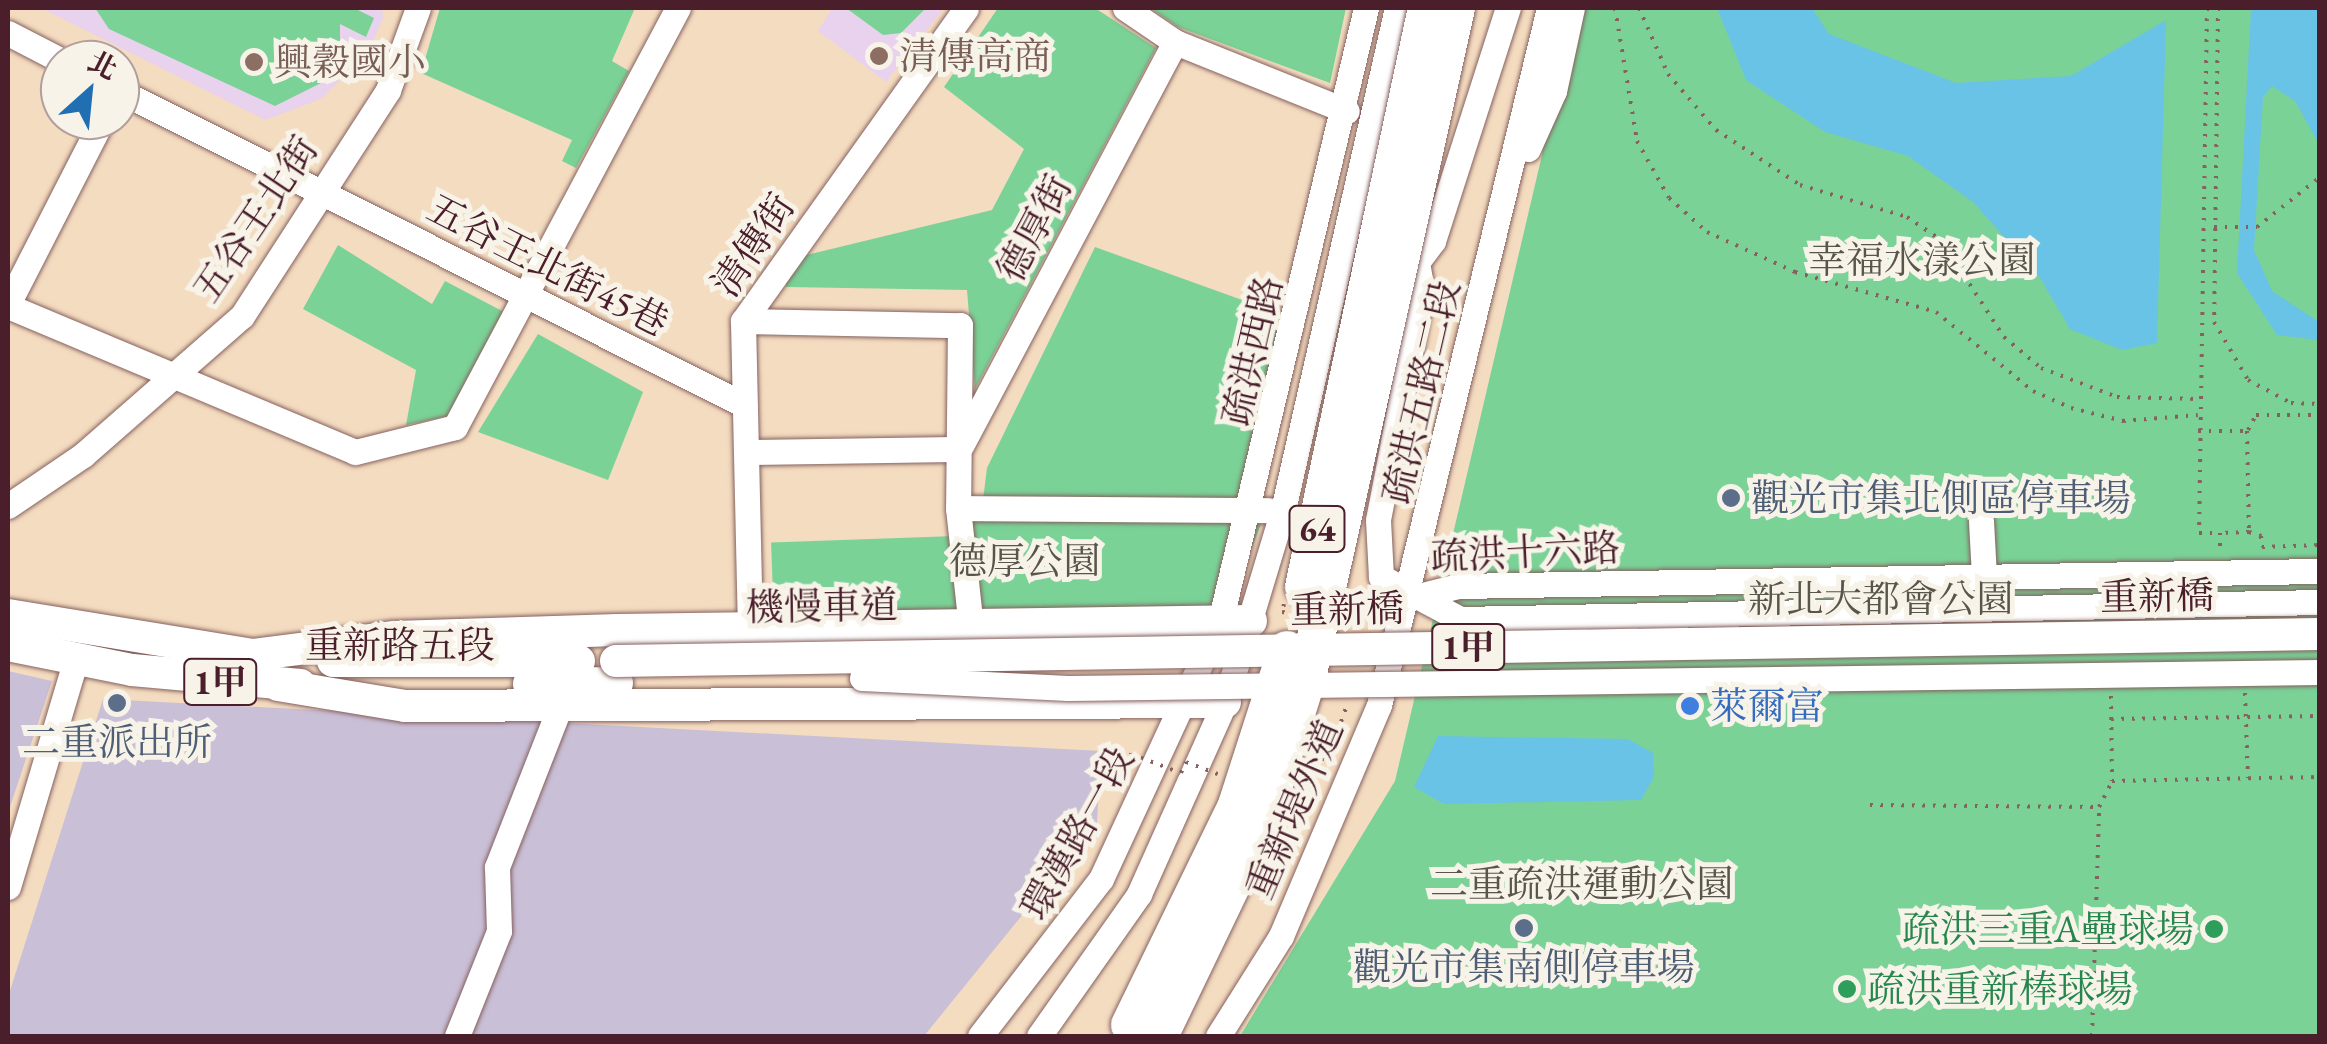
<!DOCTYPE html>
<meta charset="utf-8">
<style>
body{margin:0}
#map{position:relative;width:2327px;height:1044px;overflow:hidden;background:#f4dcc0;font-family:"EB Garamond","Noto Serif TC",serif}
div>[style]{position:absolute}
.built>*{inset:0;background:#e9d2ed}
.industrial>*{inset:0;background:#c9bfd7}
.green>*{inset:0;background:#7ad297;transform-origin:0 0}
.water>*{inset:0;background:#69c3e6}
.path>*{height:4px;margin-top:-2px;transform-origin:0;background:repeating-linear-gradient(90deg,#86615f 0 2.5px,transparent 0 10.5px)}
.roads{filter:drop-shadow(0 0 2px #86615f) drop-shadow(0 0 2px #86615f)}
.minor>*{height:25px;margin:-12.5px;padding:0 12.5px;transform-origin:12.5px;border-radius:12.5px;background:#fff}
.major>*{height:32px;margin:-16px;padding:0 16px;transform-origin:16px;border-radius:16px;background:#fff}
.path-bridge>*{height:4px;margin-top:-2px;transform-origin:0;background:repeating-linear-gradient(90deg,#86615f 0 2.5px,transparent 0 10.5px)}
.bridges{filter:drop-shadow(0 0 2px #86615f) drop-shadow(0 0 2px #86615f)}
.minor-bridge>*{height:25px;margin:-12.5px;padding:0 12.5px;transform-origin:12.5px;border-radius:12.5px;background:#fff}
.major-bridge>*{height:32px;margin:-16px;padding:0 16px;transform-origin:16px;border-radius:16px;background:#fff}
.highway-bridge>*{height:38px;margin:-19px;padding:0 19px;transform-origin:19px;border-radius:19px;background:#fff}
.dots>*{width:28px;height:28px;translate:-50% -50%;box-sizing:border-box;border:5px solid #f7f3e8;border-radius:50%}
span{translate:-50% -50%;white-space:nowrap;text-align:center;line-height:1.15;-webkit-text-stroke:10px #f7f3e8;paint-order:stroke}
.shield-label span{padding:2px 8px;background:#f7f3e8;border:2px solid;border-radius:8px;-webkit-text-stroke-width:0}
.shield-label{font-size:35px;color:#4a1f2b;font-weight:700}
.education-label{font-size:38px;color:#785e54}
.left{translate:0 -50%;text-align:left}
.street-label{font-size:38px;color:#4a1f2b}
.park-label{font-size:38px;color:#58554b}
.service-label{font-size:38px;color:#4e5e75}
.shop-label{font-size:38px;color:#366cbe}
.leisure-label{font-size:38px;color:#27864d}
.right{translate:-100% -50%;text-align:right}
.frame{position:absolute;inset:0;border:10px solid #4a1f2b;pointer-events:none}
.north{position:absolute;left:40px;top:40px;width:100px;height:100px;box-sizing:border-box;background:#f7f3e8;border:2px solid #b29e9c;border-radius:50%;rotate:27deg;font-size:28px;font-weight:700;line-height:40px;text-align:center;color:#4a1f2b}
.north::after{content:'';display:block;margin:auto;width:35px;height:45px;background:#1f6fb2;clip-path:polygon(50% 0,100% 100%,50% 72%,0 100%)}
</style>
<div id="map">
<div class="built">
<i style="clip-path:polygon(41px 8px,382px 8px,383px 18px,368px 53px,321px 99px,265px 120px)"></i>
<i style="clip-path:polygon(832px 8px,944px 8px,886px 82px,818px 31px)"></i>
</div>
<div class="industrial">
<i style="clip-path:polygon(8px 671px,52px 681px,8px 813px)"></i>
<i style="clip-path:polygon(103px 699px,1101px 751px,1097px 823px,924px 1036px,8px 1036px,8px 997px)"></i>
</div>
<div class="green">
<i style="clip-path:polygon(95px 8px,354px 8px,374px 18px,366px 37px,340px 24px,340px 57px,327px 80px,275px 106px,109px 29px)"></i>
<i style="clip-path:polygon(440px 8px,635px 8px,612px 61px,629px 71px,576px 168px,562px 161px,572px 140px,421px 73px)"></i>
<i style="clip-path:polygon(846px 8px,926px 8px,901px 33px,883px 35px)"></i>
<i style="clip-path:polygon(998px 8px,1095px 8px,1156px 48px,975px 389px,967px 290px,786px 287px,786px 260px,992px 210px,1024px 149px,944px 87px)"></i>
<i style="clip-path:polygon(1150px 8px,1346px 8px,1330px 83px,1178px 27px)"></i>
<i style="clip-path:polygon(1565px 8px,2319px 8px,2319px 1036px,1240px 1036px,1395px 781px,1542px 155px)"></i>
<i style="clip-path:polygon(338px 245px,432px 304px,445px 281px,504px 312px,448px 416px,406px 425px,416px 370px,303px 309px)"></i>
<i style="clip-path:polygon(1095px 247px,1295px 319px,1250px 498px,1267px 509px,1228px 607px,973px 616px,967px 509px,982px 508px,987px 468px)"></i>
<i style="clip-path:polygon(538px 334px,643px 392px,608px 480px,478px 432px)"></i>
<i style="left:955px;top:536px;width:76px;height:184px;rotate:88deg"></i>
</div>
<div class="water">
<i style="clip-path:polygon(1717px 8px,1812px 8px,1829px 34px,1956px 83px,2071px 76px,2166px 20px,2157px 343px,2122px 350px,2070px 329px,2039px 276px,1973px 202px,1908px 156px,1825px 132px,1746px 80px)"></i>
<i style="clip-path:polygon(2251px 8px,2319px 8px,2319px 144px,2295px 101px,2272px 86px,2263px 97px,2254px 250px,2272px 291px,2319px 322px,2319px 340px,2277px 335px,2237px 273px)"></i>
<i style="clip-path:polygon(1438px 736px,1628px 739px,1653px 753px,1654px 777px,1641px 800px,1444px 804px,1414px 787px)"></i>
</div>
<div class="path">
<i style="left:1615px;top:8px;width:135px;rotate:80.6deg"></i>
<i style="left:1637px;top:141px;width:65px;rotate:60.7deg"></i>
<i style="left:1669px;top:198px;width:51px;rotate:41.8deg"></i>
<i style="left:1707px;top:232px;width:97px;rotate:24.4deg"></i>
<i style="left:1795px;top:272px;width:147px;rotate:15.8deg"></i>
<i style="left:1936px;top:312px;width:125px;rotate:39.2deg"></i>
<i style="left:2033px;top:391px;width:42px;rotate:24.1deg"></i>
<i style="left:2071px;top:408px;width:54px;rotate:14deg"></i>
<i style="left:2123px;top:421px;width:75px;rotate:-4.6deg"></i>
<i style="left:1639px;top:8px;width:72px;rotate:66.3deg"></i>
<i style="left:1668px;top:74px;width:74px;rotate:49.4deg"></i>
<i style="left:1716px;top:130px;width:100px;rotate:33.2deg"></i>
<i style="left:1800px;top:185px;width:112px;rotate:16.7deg"></i>
<i style="left:1907px;top:217px;width:41px;rotate:34.1deg"></i>
<i style="left:1941px;top:240px;width:116px;rotate:57deg"></i>
<i style="left:2004px;top:337px;width:48px;rotate:40deg"></i>
<i style="left:2041px;top:368px;width:81px;rotate:20.9deg"></i>
<i style="left:2117px;top:397px;width:82px;rotate:1.4deg"></i>
<i style="left:2207px;top:8px;width:525px;rotate:90.87deg"></i>
<i style="left:2199px;top:533px;width:21px"></i>
<i style="left:2220px;top:533px;width:18px;rotate:90deg"></i>
<i style="left:2218px;top:8px;width:314px;rotate:90.7deg"></i>
<i style="left:2214px;top:322px;width:67px;rotate:59.6deg"></i>
<i style="left:2248px;top:380px;width:49px;rotate:28.1deg"></i>
<i style="left:2291px;top:403px;width:29px;rotate:2deg"></i>
<i style="left:2214px;top:227px;width:43px"></i>
<i style="left:2257px;top:227px;width:80px;rotate:-38.4deg"></i>
<i style="left:2248px;top:430px;width:17px;rotate:-62deg"></i>
<i style="left:2256px;top:415px;width:64px"></i>
<i style="left:2198px;top:431px;width:49px"></i>
<i style="left:2247px;top:431px;width:101px;rotate:88.9deg"></i>
<i style="left:2249px;top:532px;width:29px;rotate:178deg"></i>
<i style="left:2249px;top:532px;width:13px;rotate:18deg"></i>
<i style="left:2261px;top:536px;width:11px;rotate:85deg"></i>
<i style="left:2262px;top:547px;width:58px;rotate:-2deg"></i>
<i style="left:1355px;top:593px;width:9px;rotate:21deg"></i>
<i style="left:1363px;top:596px;width:27px;rotate:90deg"></i>
<i style="left:1284px;top:604px;width:8px;rotate:104deg"></i>
<i style="left:1282px;top:612px;width:12px;rotate:9deg"></i>
<i style="left:2245px;top:693px;width:85px;rotate:88deg"></i>
<i style="left:2111px;top:696px;width:85px;rotate:89.3deg"></i>
<i style="left:2111px;top:719px;width:209px;rotate:-0.8deg"></i>
<i style="left:1312px;top:755px;width:16px;rotate:22deg"></i>
<i style="left:1327px;top:761px;width:59px;rotate:-70.3deg"></i>
<i style="left:1123px;top:774px;width:22px;rotate:-68deg"></i>
<i style="left:1870px;top:805px;width:229px;rotate:0.5deg"></i>
<i style="left:2092px;top:1036px;width:229px;rotate:-88.2deg"></i>
<i style="left:2099px;top:807px;width:29px;rotate:-63deg"></i>
<i style="left:2112px;top:781px;width:208px;rotate:-1.1deg"></i>
</div>
<div class="roads">
<div class="minor">
<i style="left:1125px;top:8px;width:60px;rotate:34.2deg"></i>
<i style="left:1175px;top:42px;width:185px;rotate:21.9deg"></i>
<i style="left:8px;top:33px;width:59px;rotate:27.4deg"></i>
<i style="left:120px;top:91px;width:699px;rotate:26.71deg"></i>
<i style="left:1528px;top:149px;width:64px;rotate:-65.9deg"></i>
<i style="left:1554px;top:91px;width:85px;rotate:-77.8deg"></i>
<i style="left:1413px;top:239px;width:53px;rotate:80.2deg"></i>
<i style="left:1422px;top:291px;width:233px;rotate:100.9deg"></i>
<i style="left:1378px;top:520px;width:57px;rotate:87deg"></i>
<i style="left:1381px;top:577px;width:89px;rotate:28deg"></i>
<i style="left:1460px;top:619px;width:860px;rotate:-1.13deg"></i>
<i style="left:1412px;top:269px;width:35px;rotate:-53deg"></i>
<i style="left:1433px;top:241px;width:245px;rotate:-72.2deg"></i>
<i style="left:8px;top:304px;width:207px;rotate:-62.9deg"></i>
<i style="left:8px;top:306px;width:376px;rotate:22.8deg"></i>
<i style="left:355px;top:452px;width:103px;rotate:-14deg"></i>
<i style="left:455px;top:427px;width:475px;rotate:-62deg"></i>
<i style="left:743px;top:321px;width:217px;rotate:1.1deg"></i>
<i style="left:960px;top:325px;width:183px;rotate:90.6deg"></i>
<i style="left:958px;top:508px;width:111px;rotate:83.8deg"></i>
<i style="left:962px;top:444px;width:455px;rotate:-62.1deg"></i>
<i style="left:747px;top:452px;width:212px;rotate:-0.8deg"></i>
<i style="left:8px;top:506px;width:91px;rotate:-34.2deg"></i>
<i style="left:83px;top:455px;width:211px;rotate:-41.2deg"></i>
<i style="left:242px;top:316px;width:269px;rotate:-57.1deg"></i>
<i style="left:388px;top:90px;width:87px;rotate:-69.9deg"></i>
<i style="left:958px;top:508px;width:310px;rotate:0.4deg"></i>
<i style="left:1981px;top:521px;width:56px;rotate:86.9deg"></i>
<i style="left:1410px;top:598px;width:49px;rotate:-14deg"></i>
<i style="left:1458px;top:586px;width:862px;rotate:-1deg"></i>
<i style="left:750px;top:630px;width:309px;rotate:-91.3deg"></i>
<i style="left:743px;top:321px;width:384px;rotate:-54.5deg"></i>
<i style="left:8px;top:887px;width:238px;rotate:-73.4deg"></i>
<i style="left:457px;top:1036px;width:113px;rotate:-68.2deg"></i>
<i style="left:499px;top:931px;width:64px;rotate:-91.8deg"></i>
<i style="left:497px;top:867px;width:173px;rotate:-68.6deg"></i>
<i style="left:980px;top:1036px;width:198px;rotate:-52.4deg"></i>
<i style="left:1101px;top:879px;width:283px;rotate:-65.2deg"></i>
<i style="left:1220px;top:622px;width:631px;rotate:-76.62deg"></i>
<i style="left:1039px;top:1036px;width:174px;rotate:-54.8deg"></i>
<i style="left:1139px;top:894px;width:210px;rotate:-65.9deg"></i>
<i style="left:1225px;top:702px;width:201px;rotate:-73.2deg"></i>
<i style="left:1283px;top:510px;width:515px;rotate:-77.21deg"></i>
<i style="left:1218px;top:1036px;width:118px;rotate:-57.8deg"></i>
<i style="left:1281px;top:936px;width:251px;rotate:-67deg"></i>
<i style="left:1379px;top:705px;width:717px;rotate:-76.29deg"></i>
</div>
<div class="major">
<i style="left:8px;top:615px;width:259px;rotate:9.3deg"></i>
<i style="left:8px;top:645px;width:126px;rotate:11.4deg"></i>
<i style="left:132px;top:670px;width:169px;rotate:5.1deg"></i>
<i style="left:244px;top:656px;width:152px;rotate:-7.2deg"></i>
<i style="left:395px;top:637px;width:223px;rotate:-1.8deg"></i>
<i style="left:618px;top:630px;width:633px;rotate:-0.81deg"></i>
<i style="left:333px;top:661px;width:246px"></i>
<i style="left:529px;top:684px;width:88px;rotate:-0.7deg"></i>
<i style="left:278px;top:685px;width:129px;rotate:9.4deg"></i>
<i style="left:405px;top:706px;width:820px;rotate:-0.28deg"></i>
</div>
</div>
<div class="path-bridge">
<i style="left:1131px;top:754px;width:53px;rotate:20.8deg"></i>
<i style="left:1181px;top:773px;width:12px;rotate:-66deg"></i>
<i style="left:1186px;top:762px;width:34px;rotate:21deg"></i>
</div>
<div class="bridges">
<div class="minor-bridge">
<i style="left:862px;top:678px;width:206px;rotate:2.8deg"></i>
<i style="left:1068px;top:688px;width:1252px;rotate:-0.73deg"></i>
</div>
<div class="major-bridge">
<i style="left:616px;top:661px;width:1704px;rotate:-0.91deg"></i>
</div>
<div class="highway-bridge">
<i style="left:1304px;top:587px;width:592px;rotate:-78.01deg"></i>
<i style="left:1130px;top:1025px;width:242px;rotate:-64deg"></i>
<i style="left:1236px;top:808px;width:166px;rotate:-72.1deg"></i>
<i style="left:1159px;top:1036px;width:237px;rotate:-64.3deg"></i>
<i style="left:1262px;top:822px;width:147px;rotate:-72.6deg"></i>
<i style="left:1306px;top:682px;width:690px;rotate:-77.45deg"></i>
</div>
</div>
<div class="dots">
<i style="left:879px;top:56px;background:#8d6e63"></i>
<i style="left:254px;top:62px;background:#8d6e63"></i>
<i style="left:1731px;top:498px;background:#5c6f8a"></i>
<i style="left:117px;top:703px;background:#5c6f8a"></i>
<i style="left:1690px;top:706px;background:#3f7fe0"></i>
<i style="left:1524px;top:928px;background:#5c6f8a"></i>
<i style="left:2214px;top:929px;background:#2e9e5b"></i>
<i style="left:1847px;top:989px;background:#2e9e5b"></i>
</div>
<div class="shield-label">
<span style="left:1317px;top:529px">64</span>
<span style="left:1468px;top:647px">1甲</span>
<span style="left:220px;top:682px">1甲</span>
</div>
<div class="education-label">
<span class="left" style="left:899px;top:56px">清傳高商</span>
<span class="left" style="left:274px;top:62px">興穀國小</span>
</div>
<div class="street-label">
<span style="left:255px;top:219px;rotate:-56deg">五谷王北街</span>
<span style="left:1034px;top:228px;rotate:-62deg">德厚街</span>
<span style="left:753px;top:245px;rotate:-56deg">清傳街</span>
<span style="left:548px;top:265px;rotate:27deg">五谷王北街45巷</span>
<span style="left:1252px;top:351px;rotate:-77deg">疏洪西路</span>
<span style="left:1421px;top:392px;rotate:-77deg">疏洪五路二段</span>
<span style="left:1525px;top:552px;rotate:-3deg">疏洪十六路</span>
<span style="left:2157px;top:596px;rotate:-1deg">重新橋</span>
<span style="left:822px;top:606px;rotate:-1deg">機慢車道</span>
<span style="left:1347px;top:609px;rotate:-1deg">重新橋</span>
<span style="left:400px;top:645px">重新路五段</span>
<span style="left:1294px;top:809px;rotate:-67deg">重新堤外道</span>
<span style="left:1077px;top:833px;rotate:-61deg">環漢路一段</span>
</div>
<div class="park-label">
<span style="left:1922px;top:260px">幸福水漾公園</span>
<span style="left:1025px;top:561px">德厚公園</span>
<span style="left:1881px;top:599px">新北大都會公園</span>
<span style="left:1582px;top:884px">二重疏洪運動公園</span>
</div>
<div class="service-label">
<span class="left" style="left:1751px;top:498px">觀光市集北側區停車場</span>
<span style="left:117px;top:742px">二重派出所</span>
<span style="left:1524px;top:967px">觀光市集南側停車場</span>
</div>
<div class="shop-label">
<span class="left" style="left:1710px;top:706px">萊爾富</span>
</div>
<div class="leisure-label">
<span class="right" style="left:2194px;top:929px">疏洪三重A壘球場</span>
<span class="left" style="left:1867px;top:989px">疏洪重新棒球場</span>
</div>
<div class="frame"></div>
<div class="north">北</div>
</div>
